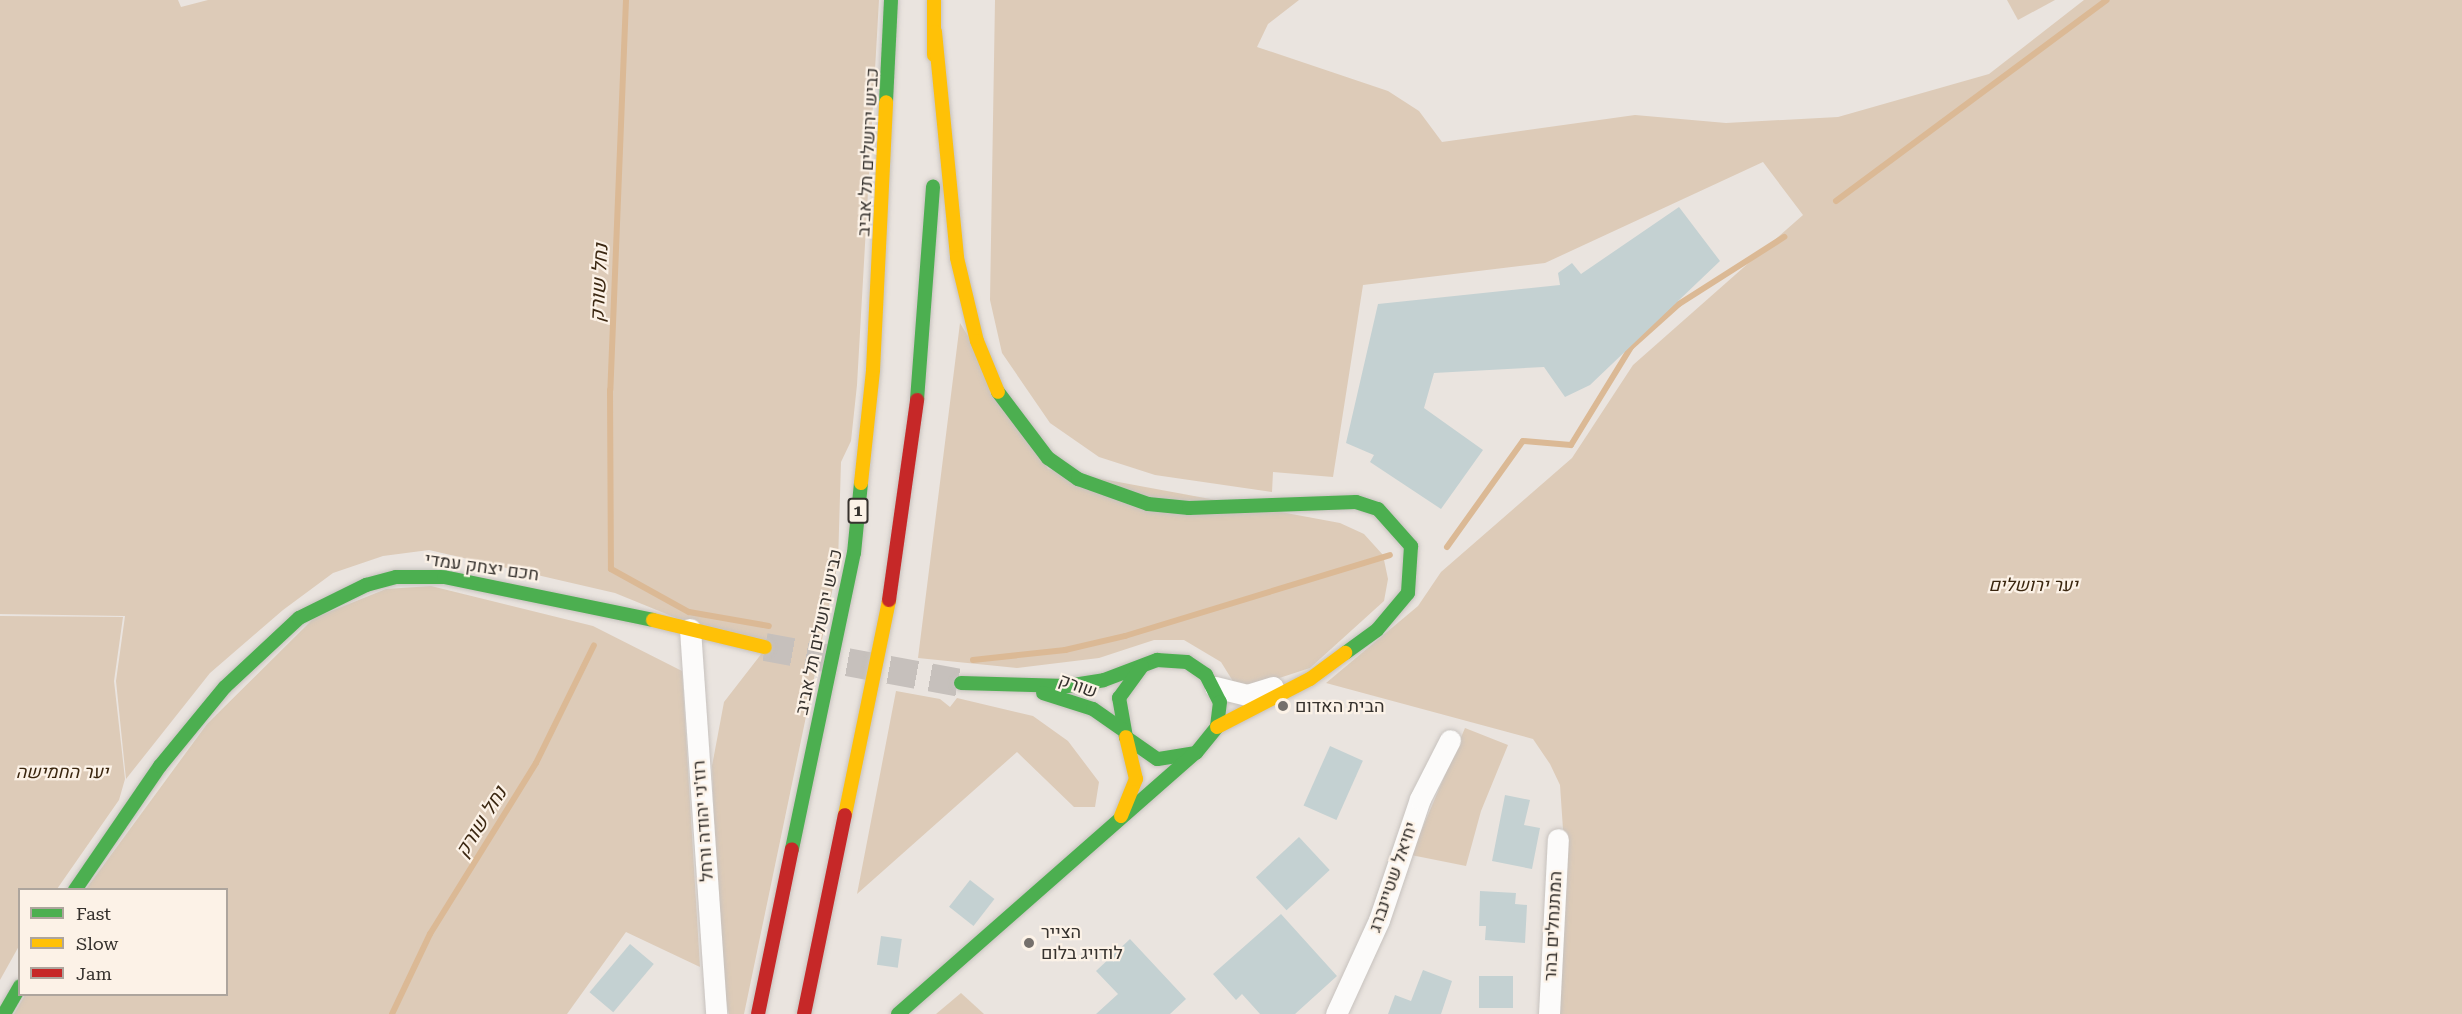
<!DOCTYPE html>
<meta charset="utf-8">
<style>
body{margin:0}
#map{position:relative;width:2462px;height:1014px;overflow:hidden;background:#eae4df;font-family:"Roboto Serif",Heebo,serif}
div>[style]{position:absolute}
.green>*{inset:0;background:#ddcbb8}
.stream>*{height:6px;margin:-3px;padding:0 3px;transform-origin:3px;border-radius:3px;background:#dbb995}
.building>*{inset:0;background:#c4d1d2;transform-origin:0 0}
.secondary-tunnel>*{height:28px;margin-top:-14px;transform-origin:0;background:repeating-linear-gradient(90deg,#c6c0bc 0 28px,transparent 0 42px)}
.roads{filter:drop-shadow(0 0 2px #c7c2be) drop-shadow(0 0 2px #c7c2be)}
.street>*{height:21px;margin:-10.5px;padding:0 10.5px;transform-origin:10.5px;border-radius:10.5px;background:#fcfbfa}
.fast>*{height:14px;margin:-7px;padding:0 7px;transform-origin:7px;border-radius:7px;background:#4caf50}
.slow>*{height:14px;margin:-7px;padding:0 7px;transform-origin:7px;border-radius:7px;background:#ffc107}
.jam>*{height:14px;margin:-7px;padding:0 7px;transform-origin:7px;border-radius:7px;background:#c62828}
.dots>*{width:16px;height:16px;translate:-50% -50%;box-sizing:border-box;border:3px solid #fcf2e7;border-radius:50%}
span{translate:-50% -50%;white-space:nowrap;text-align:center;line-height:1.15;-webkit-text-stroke:4.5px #fcf2e7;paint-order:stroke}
.shield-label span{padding:2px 4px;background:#fcf2e7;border:2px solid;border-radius:4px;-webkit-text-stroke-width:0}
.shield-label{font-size:16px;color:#36322e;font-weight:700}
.street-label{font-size:18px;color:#36322e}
.park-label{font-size:18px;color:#3a260f;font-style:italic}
.poi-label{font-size:18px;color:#36322e}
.left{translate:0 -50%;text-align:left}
.water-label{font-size:20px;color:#3b2711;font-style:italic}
.legend{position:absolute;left:18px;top:888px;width:210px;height:108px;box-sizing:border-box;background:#fcf2e7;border:2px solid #ada59d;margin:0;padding:8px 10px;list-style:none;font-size:18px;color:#36322e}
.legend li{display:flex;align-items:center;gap:12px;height:30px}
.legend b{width:30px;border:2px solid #ada59d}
</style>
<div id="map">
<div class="green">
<i style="clip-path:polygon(0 0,178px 0,181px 7px,208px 0,879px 0,857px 385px,851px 441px,841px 462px,838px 563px,744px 1014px,729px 1014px,720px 975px,712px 766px,724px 702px,762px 653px,615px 593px,429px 550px,383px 556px,333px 573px,283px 610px,210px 673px,126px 779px,116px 681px,125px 616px,0 614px)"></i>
<i style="clip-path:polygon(995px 0,1299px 0,1268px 24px,1257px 47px,1388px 91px,1419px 111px,1442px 142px,1635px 115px,1726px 123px,1838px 117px,1989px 74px,2084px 0,2462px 0,2462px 1014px,1553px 1014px,1564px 844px,1560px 785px,1550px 764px,1533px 739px,1326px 683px,1418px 606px,1441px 572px,1572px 458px,1633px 365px,1803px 215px,1763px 162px,1545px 263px,1363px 285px,1333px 477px,1273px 472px,1272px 492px,1155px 475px,1099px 457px,1050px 423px,1002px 353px,990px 300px)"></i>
<i style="clip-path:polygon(2007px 0,2055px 0,2018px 20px)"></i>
<i style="clip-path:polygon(960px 323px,1048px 469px,1340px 523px,1364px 534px,1383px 555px,1388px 579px,1384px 601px,1310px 668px,1239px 691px,1221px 662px,1184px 640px,1154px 640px,1099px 658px,1017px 668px,918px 658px)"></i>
<i style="clip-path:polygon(431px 586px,593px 626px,682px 671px,700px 967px,626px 932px,567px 1014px,14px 1014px,25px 995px,226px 994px,226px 890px,86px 889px,207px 724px,314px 618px,386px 589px)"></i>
<i style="clip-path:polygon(0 616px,123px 617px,114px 681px,125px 779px,119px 800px,57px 889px,20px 890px,19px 946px,0 980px)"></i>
<i style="clip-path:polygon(896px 691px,940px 699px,950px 707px,957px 698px,1033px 716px,1068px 741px,1099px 782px,1095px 807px,1074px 807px,1017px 752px,857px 894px)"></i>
<i style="clip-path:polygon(1465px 728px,1508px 745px,1481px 811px,1466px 866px,1411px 855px)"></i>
<i style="clip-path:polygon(961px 993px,984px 1014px,936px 1014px)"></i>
</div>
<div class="stream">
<i style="left:626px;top:0;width:390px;rotate:92.3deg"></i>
<i style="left:610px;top:390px;width:179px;rotate:89.7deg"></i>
<i style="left:611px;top:569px;width:89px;rotate:28.9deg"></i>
<i style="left:689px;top:612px;width:81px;rotate:9.9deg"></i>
<i style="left:1836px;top:201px;width:337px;rotate:-36.6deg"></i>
<i style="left:1447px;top:547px;width:130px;rotate:-54.4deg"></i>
<i style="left:1523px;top:441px;width:48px;rotate:4.8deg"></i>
<i style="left:1571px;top:445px;width:115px;rotate:-58.5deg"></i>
<i style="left:1631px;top:347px;width:64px;rotate:-41.9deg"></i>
<i style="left:1679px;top:304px;width:125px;rotate:-32.5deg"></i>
<i style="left:973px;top:660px;width:93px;rotate:-6.2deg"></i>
<i style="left:1065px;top:650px;width:62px;rotate:-13.1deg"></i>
<i style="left:1125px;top:636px;width:277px;rotate:-17deg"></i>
<i style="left:392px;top:1014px;width:89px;rotate:-64.6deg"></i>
<i style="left:430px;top:934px;width:201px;rotate:-58.2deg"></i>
<i style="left:536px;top:763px;width:131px;rotate:-63.8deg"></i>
</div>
<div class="building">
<i style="clip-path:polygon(1679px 207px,1720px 261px,1590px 385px,1565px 397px,1544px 367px,1434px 373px,1424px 408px,1483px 450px,1441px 509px,1370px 462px,1374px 455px,1346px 443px,1378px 304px,1560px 285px,1558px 273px,1572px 263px,1581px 274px)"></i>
<i style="left:1330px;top:746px;width:36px;height:65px;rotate:24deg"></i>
<i style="clip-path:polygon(1505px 795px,1530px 800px,1524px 825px,1540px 828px,1532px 869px,1492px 861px)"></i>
<i style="left:1299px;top:837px;width:45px;height:59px;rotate:47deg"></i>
<i style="left:970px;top:880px;width:31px;height:34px;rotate:38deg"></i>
<i style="clip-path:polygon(1480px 891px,1516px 893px,1515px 904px,1527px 905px,1525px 943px,1485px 940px,1486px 926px,1479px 926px)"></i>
<i style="clip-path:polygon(1281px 914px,1337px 976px,1295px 1014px,1260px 1014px,1242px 994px,1236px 1000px,1213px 974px)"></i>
<i style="left:881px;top:936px;width:21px;height:29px;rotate:8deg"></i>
<i style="clip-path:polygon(1130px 939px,1186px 999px,1170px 1014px,1096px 1014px,1118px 994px,1096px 971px)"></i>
<i style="left:630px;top:944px;width:31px;height:63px;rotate:40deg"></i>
<i style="clip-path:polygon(1423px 970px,1452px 981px,1441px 1014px,1388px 1014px,1395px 995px,1411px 1001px)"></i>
<i style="left:1479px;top:976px;width:34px;height:32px"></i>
</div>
<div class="secondary-tunnel">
<i style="left:765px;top:647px;width:199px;rotate:10.4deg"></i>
</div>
<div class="roads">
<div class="street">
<i style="left:690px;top:629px;width:386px;rotate:86.1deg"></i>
<i style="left:1215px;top:687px;width:33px;rotate:14deg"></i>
<i style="left:1247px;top:695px;width:27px;rotate:-17deg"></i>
<i style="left:1336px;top:1014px;width:103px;rotate:-65.4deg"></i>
<i style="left:1379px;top:920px;width:128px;rotate:-71.3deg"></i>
<i style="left:1420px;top:799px;width:66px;rotate:-63deg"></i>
<i style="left:1549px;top:1014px;width:175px;rotate:-87.1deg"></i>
</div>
<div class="fast">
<i style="left:886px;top:102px;width:102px;rotate:-87.2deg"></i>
<i style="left:998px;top:392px;width:83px;rotate:52.9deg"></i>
<i style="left:1048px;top:458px;width:37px;rotate:35deg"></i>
<i style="left:1078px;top:479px;width:74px;rotate:19.7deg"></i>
<i style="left:1148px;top:504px;width:41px;rotate:5.6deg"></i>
<i style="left:1189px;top:508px;width:167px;rotate:-2.1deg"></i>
<i style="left:1356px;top:502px;width:23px;rotate:18deg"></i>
<i style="left:1378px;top:509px;width:50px;rotate:48.3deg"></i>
<i style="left:1411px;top:546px;width:47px;rotate:93.7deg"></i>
<i style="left:1408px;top:593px;width:48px;rotate:130deg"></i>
<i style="left:1377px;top:630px;width:39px;rotate:144deg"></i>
<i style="left:917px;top:400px;width:214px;rotate:-85.7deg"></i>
<i style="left:961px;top:683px;width:106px;rotate:1.6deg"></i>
<i style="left:1067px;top:686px;width:37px;rotate:-9deg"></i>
<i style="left:1104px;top:680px;width:57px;rotate:-20.7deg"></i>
<i style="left:1157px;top:660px;width:30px;rotate:4deg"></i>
<i style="left:1187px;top:662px;width:23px;rotate:34deg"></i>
<i style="left:1206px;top:675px;width:30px;rotate:63deg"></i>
<i style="left:1220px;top:702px;width:25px;rotate:97deg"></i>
<i style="left:1217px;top:727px;width:33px;rotate:129deg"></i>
<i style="left:1196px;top:753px;width:39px;rotate:171deg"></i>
<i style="left:1157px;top:759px;width:38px;rotate:-145deg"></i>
<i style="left:1126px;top:737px;width:40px;rotate:-100deg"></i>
<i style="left:1119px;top:698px;width:39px;rotate:-54deg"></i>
<i style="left:1043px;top:693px;width:52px;rotate:17.7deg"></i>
<i style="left:1093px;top:709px;width:35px;rotate:35deg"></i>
<i style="left:792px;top:849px;width:302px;rotate:-78.2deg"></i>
<i style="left:854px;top:553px;width:70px;rotate:-84.3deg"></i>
<i style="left:75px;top:890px;width:150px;rotate:-55.6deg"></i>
<i style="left:160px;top:766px;width:102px;rotate:-50.6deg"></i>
<i style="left:225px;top:687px;width:101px;rotate:-43deg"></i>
<i style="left:299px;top:618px;width:75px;rotate:-26.2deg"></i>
<i style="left:366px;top:585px;width:31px;rotate:-15deg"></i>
<i style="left:396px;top:577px;width:48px"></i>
<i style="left:444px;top:577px;width:213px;rotate:11.6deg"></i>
<i style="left:4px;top:1014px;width:32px;rotate:-60deg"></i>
<i style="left:898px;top:1014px;width:394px;rotate:-41.3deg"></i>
</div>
<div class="slow">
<i style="left:934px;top:0;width:55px;rotate:90deg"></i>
<i style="left:935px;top:32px;width:227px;rotate:84.4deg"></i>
<i style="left:957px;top:258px;width:85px;rotate:76.5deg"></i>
<i style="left:977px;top:341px;width:55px;rotate:67.6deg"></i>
<i style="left:861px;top:483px;width:114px;rotate:-83.9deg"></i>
<i style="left:873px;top:370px;width:268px;rotate:-87.2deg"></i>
<i style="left:653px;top:620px;width:115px;rotate:13.6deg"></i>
<i style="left:1217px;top:727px;width:105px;rotate:-27.3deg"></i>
<i style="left:1310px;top:679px;width:44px;rotate:-36.6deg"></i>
<i style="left:845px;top:815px;width:219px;rotate:-78.4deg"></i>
<i style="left:1121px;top:816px;width:40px;rotate:-68deg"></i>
<i style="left:1136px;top:779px;width:43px;rotate:-103.4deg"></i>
</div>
<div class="jam">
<i style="left:889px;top:600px;width:202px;rotate:-82deg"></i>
<i style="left:758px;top:1014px;width:168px;rotate:-78.4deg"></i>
<i style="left:804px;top:1014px;width:203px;rotate:-78.4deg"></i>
</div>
</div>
<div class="dots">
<i style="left:1283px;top:706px;background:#75706c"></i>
<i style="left:1029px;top:943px;background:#75706c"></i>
</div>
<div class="shield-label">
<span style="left:858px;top:511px">1</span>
</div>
<div class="street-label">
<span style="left:868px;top:152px;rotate:-87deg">כביש ירושלים תל אביב</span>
<span style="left:482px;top:567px;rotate:8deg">חכם יצחק עמדי</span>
<span style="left:819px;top:632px;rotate:-78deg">כביש ירושלים תל אביב</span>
<span style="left:1078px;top:686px;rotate:20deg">שורק</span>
<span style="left:703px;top:821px;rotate:-94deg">רוז'ני יהודה ורחל</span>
<span style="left:1393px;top:877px;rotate:-71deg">יחיאל שטיינברג</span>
<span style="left:1553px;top:926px;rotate:-87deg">המתנחלים בהר</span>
</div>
<div class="park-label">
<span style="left:2033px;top:585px">יער ירושלים</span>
<span style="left:62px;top:772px">יער החמישה</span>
</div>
<div class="poi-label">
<span class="left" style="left:1295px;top:706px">הבית האדום</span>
<span class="left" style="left:1041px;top:943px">הצייר<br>לודויג בלום</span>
</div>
<div class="water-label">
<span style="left:599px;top:283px;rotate:-87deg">נחל שורק</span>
<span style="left:481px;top:822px;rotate:-58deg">נחל שורק</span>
</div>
<ul class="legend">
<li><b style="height:8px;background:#4caf50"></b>Fast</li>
<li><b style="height:8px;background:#ffc107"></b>Slow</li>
<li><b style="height:8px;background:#c62828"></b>Jam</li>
</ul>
</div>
